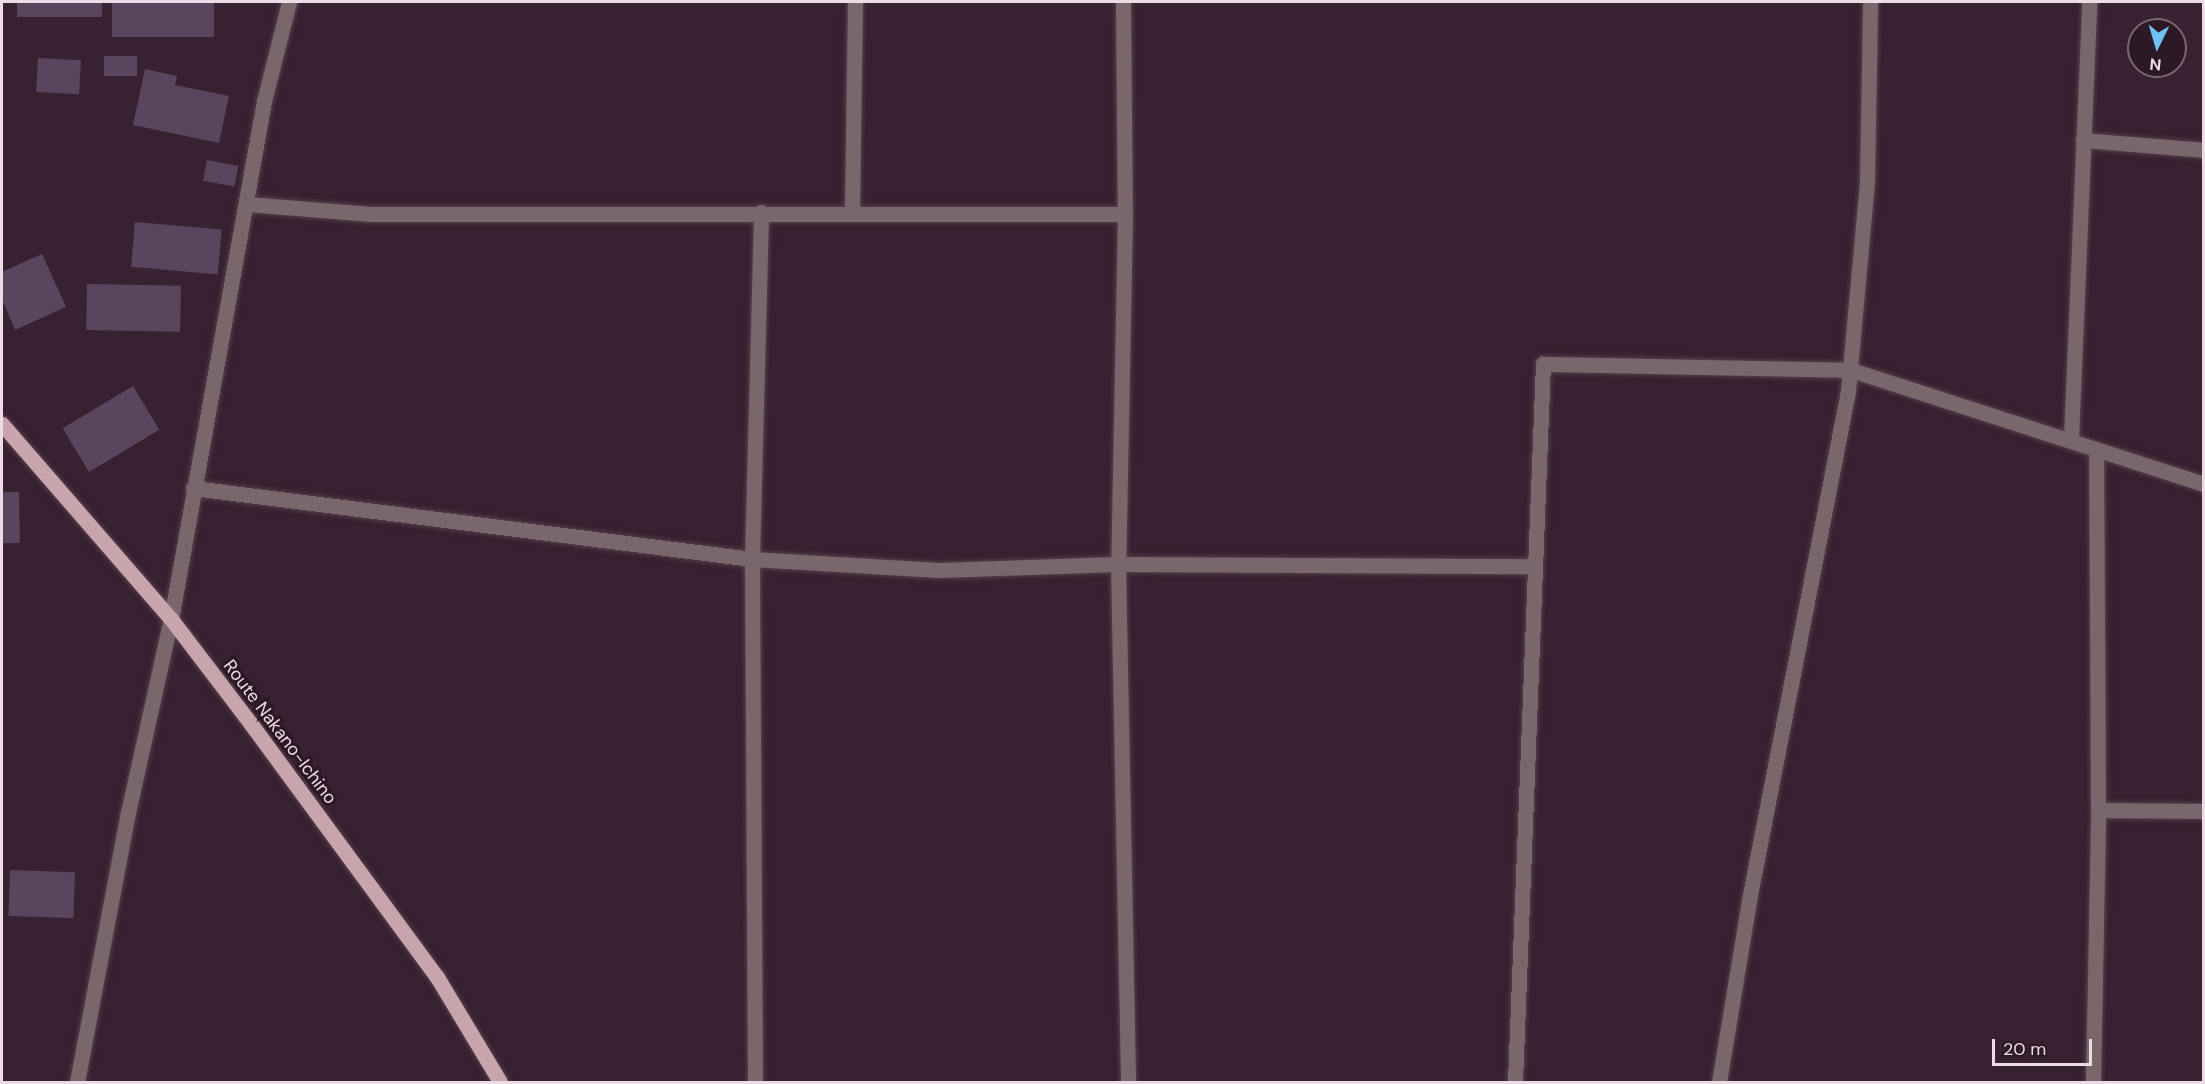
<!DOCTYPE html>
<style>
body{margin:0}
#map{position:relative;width:2205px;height:1084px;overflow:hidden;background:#382130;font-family:"DM Sans",sans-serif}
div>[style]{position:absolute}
.building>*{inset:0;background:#5a455f;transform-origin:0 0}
.roads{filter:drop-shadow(0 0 2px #553f4d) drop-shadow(0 0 2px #553f4d)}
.minor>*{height:15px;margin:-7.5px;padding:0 7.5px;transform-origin:7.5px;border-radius:7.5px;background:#79676b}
.major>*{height:15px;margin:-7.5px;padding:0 7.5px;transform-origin:7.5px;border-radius:7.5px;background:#c8a5ad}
span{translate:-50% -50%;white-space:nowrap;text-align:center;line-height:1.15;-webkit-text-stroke:6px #2d1826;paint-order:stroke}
.street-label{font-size:18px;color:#ecdce5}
.frame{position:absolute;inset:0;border:3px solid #ecdce5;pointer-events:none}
.north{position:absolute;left:2127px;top:18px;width:60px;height:60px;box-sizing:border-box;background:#2d1826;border:2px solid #796672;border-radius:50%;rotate:185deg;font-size:16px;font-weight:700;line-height:24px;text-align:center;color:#ecdce5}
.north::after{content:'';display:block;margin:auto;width:21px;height:27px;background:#6ac3f1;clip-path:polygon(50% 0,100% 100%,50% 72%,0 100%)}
.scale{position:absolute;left:1992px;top:1039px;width:100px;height:27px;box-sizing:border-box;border:3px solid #ecdce5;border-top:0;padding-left:8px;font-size:18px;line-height:21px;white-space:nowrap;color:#ecdce5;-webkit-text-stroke:4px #2d1826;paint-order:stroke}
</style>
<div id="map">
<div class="building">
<i style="left:17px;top:2px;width:85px;height:15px"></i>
<i style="left:112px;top:2px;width:102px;height:35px"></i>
<i style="left:137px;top:56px;width:20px;height:33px;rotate:90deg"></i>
<i style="left:38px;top:58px;width:43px;height:34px;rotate:3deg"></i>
<i style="clip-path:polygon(145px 69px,177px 76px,175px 85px,229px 96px,219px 143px,133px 125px)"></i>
<i style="left:207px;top:160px;width:32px;height:21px;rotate:11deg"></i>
<i style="left:135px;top:222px;width:87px;height:45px;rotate:5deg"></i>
<i style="clip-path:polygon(42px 254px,66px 307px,15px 330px,2px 299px,2px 272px)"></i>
<i style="left:87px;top:284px;width:94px;height:46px;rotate:1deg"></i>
<i style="left:133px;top:386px;width:51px;height:82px;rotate:59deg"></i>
<i style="left:19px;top:492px;width:51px;height:17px;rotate:89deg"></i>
<i style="left:10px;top:870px;width:65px;height:46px;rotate:2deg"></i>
</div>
<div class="roads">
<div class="minor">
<i style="left:1123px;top:2px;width:212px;rotate:89.5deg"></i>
<i style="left:2083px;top:140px;width:121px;rotate:4.7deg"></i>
<i style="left:247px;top:204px;width:125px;rotate:4.6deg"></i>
<i style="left:372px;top:214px;width:753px"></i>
<i style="left:1125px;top:214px;width:350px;rotate:91.1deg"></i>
<i style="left:1118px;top:564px;width:518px;rotate:88.89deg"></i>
<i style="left:852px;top:212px;width:210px;rotate:-89.2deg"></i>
<i style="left:2071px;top:439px;width:437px;rotate:-87.6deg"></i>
<i style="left:193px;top:488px;width:563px;rotate:7.24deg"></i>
<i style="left:752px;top:559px;width:187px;rotate:3.4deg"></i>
<i style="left:939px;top:570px;width:179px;rotate:-1.9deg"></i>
<i style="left:1118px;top:564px;width:414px;rotate:0.3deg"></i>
<i style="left:2098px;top:810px;width:106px;rotate:0.5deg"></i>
<i style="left:77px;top:1082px;width:270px;rotate:-79.3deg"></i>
<i style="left:127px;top:817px;width:203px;rotate:-77.5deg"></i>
<i style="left:171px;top:619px;width:526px;rotate:-79.82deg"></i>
<i style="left:264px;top:101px;width:102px;rotate:-75.8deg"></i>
<i style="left:755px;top:1082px;width:523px;rotate:-90.33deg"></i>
<i style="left:752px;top:559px;width:347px;rotate:-88.5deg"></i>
<i style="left:1515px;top:1082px;width:719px;rotate:-87.77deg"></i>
<i style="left:1543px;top:364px;width:308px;rotate:1.1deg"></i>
<i style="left:1851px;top:370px;width:371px;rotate:17.9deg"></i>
<i style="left:1719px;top:1082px;width:184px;rotate:-80.6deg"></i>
<i style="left:1749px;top:900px;width:519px;rotate:-78.99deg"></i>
<i style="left:1848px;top:391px;width:210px;rotate:-84.8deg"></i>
<i style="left:1867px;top:182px;width:180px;rotate:-89deg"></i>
<i style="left:2093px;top:1082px;width:272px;rotate:-88.9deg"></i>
<i style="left:2098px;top:810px;width:361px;rotate:-90.3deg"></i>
</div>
<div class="major">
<i style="left:2px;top:424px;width:258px;rotate:49.1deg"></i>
<i style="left:171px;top:619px;width:132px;rotate:52.7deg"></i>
<i style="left:251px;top:724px;width:314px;rotate:53.7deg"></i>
<i style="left:437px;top:977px;width:122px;rotate:59deg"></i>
</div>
</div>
<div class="street-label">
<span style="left:280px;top:732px;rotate:53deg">Route Nakano-Ichino</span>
</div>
<div class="frame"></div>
<div class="north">N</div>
<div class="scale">20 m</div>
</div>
